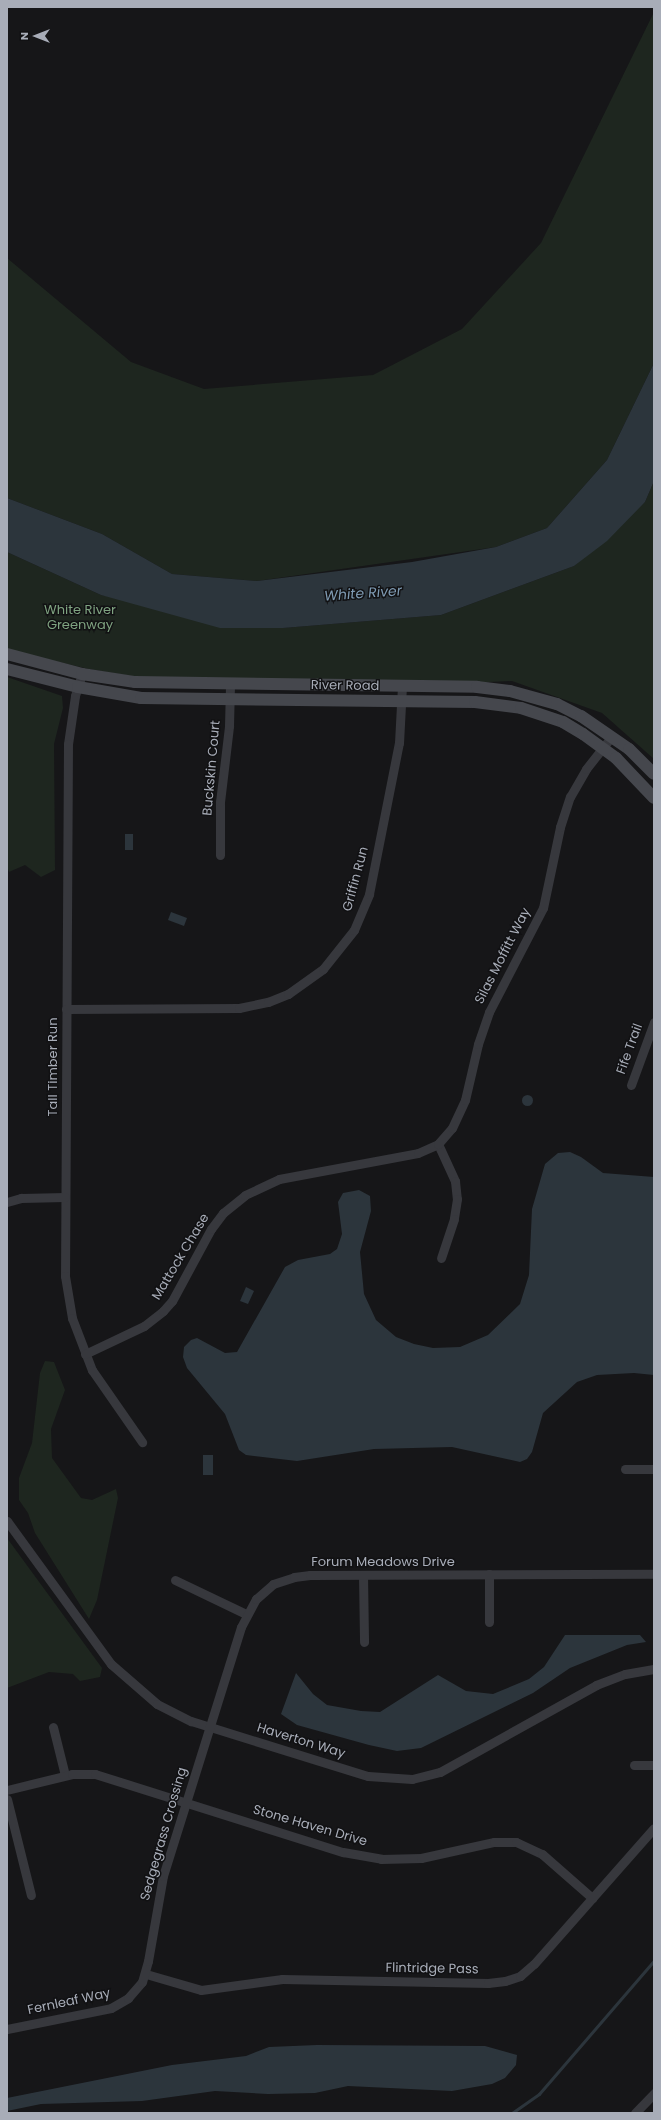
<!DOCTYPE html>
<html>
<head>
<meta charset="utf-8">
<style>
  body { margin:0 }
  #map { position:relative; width:661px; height:2120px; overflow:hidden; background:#161618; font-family:Poppins,sans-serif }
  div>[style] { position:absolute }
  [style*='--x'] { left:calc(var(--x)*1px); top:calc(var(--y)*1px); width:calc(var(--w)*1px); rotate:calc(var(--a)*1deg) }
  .green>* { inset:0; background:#1e261f }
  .water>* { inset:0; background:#2c353c }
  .round { border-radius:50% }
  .stream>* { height:2.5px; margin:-1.25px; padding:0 1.25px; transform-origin:1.25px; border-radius:1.25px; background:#2c353c }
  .minor>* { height:9px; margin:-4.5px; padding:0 4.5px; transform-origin:4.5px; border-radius:4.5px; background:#37383d }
  .secondary>* { height:12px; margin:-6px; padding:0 6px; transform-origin:6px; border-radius:6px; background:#45474d }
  span { translate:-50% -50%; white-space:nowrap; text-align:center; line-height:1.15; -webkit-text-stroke:3px #111113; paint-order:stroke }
  .park-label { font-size:13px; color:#7fa381 }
  .street-label { font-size:13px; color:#a8adb8 }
  .water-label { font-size:14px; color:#7f9bb3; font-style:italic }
  .frame { position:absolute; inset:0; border:8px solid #a8adb8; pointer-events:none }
  .north { position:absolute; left:16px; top:16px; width:40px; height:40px; -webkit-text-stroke:3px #111113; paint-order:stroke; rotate:270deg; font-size:11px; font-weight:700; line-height:16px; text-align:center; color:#a8adb8 }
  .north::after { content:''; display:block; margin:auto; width:14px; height:18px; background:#a8adb8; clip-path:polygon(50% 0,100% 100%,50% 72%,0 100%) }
</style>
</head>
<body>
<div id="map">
  <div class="green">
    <div style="clip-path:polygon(654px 12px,654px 363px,607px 460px,547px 528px,496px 547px,257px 581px,172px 574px,102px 534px,7px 498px,7px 258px,131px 362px,204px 389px,373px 375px,462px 329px,541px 243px)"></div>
    <div style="clip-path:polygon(654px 481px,654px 759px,602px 713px,512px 681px,402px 686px,173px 683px,89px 669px,7px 650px,7px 552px,101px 595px,283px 628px,441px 615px,574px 566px,645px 502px)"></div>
    <div style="clip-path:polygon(7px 677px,62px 696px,63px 708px,54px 744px,55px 870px,41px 877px,25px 865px,9px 872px,7px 866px)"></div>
    <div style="clip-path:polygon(45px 1361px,54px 1362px,65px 1390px,51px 1429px,52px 1458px,81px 1498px,92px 1500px,116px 1489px,118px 1498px,97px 1600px,89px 1619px,35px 1533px,28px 1513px,19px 1500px,19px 1478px,32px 1443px,40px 1373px)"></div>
    <div style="clip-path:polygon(7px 1538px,102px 1668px,100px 1677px,80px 1681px,73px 1674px,49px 1672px,7px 1688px)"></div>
  </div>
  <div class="water">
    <div style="clip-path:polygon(654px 363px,654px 481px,645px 502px,607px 541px,574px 566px,441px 615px,283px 628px,220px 628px,101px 595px,7px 552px,7px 498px,102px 534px,172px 574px,257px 581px,412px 562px,496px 547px,547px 528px,607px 460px)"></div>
    <div style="clip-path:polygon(125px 834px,133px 834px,133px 850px,125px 850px)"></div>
    <div style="clip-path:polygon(171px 912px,187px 918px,184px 926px,168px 920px)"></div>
    <div class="round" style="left:521.5px;top:1094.5px;width:11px;height:11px"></div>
    <div style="clip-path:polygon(570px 1152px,581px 1157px,603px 1173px,654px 1177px,654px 1375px,634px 1373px,597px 1375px,577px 1382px,543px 1413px,532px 1452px,527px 1459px,520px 1462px,452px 1447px,374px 1449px,297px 1461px,246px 1455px,239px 1450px,225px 1414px,187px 1368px,183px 1357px,184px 1347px,191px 1340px,197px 1338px,225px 1353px,237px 1352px,285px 1267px,298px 1260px,330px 1254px,337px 1249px,342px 1234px,338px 1202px,343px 1193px,359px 1190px,370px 1196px,371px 1211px,360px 1252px,364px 1294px,376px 1320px,396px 1337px,414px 1344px,433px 1348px,460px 1347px,488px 1335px,520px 1304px,529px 1275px,532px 1209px,545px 1164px,558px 1153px)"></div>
    <div style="clip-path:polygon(246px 1287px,254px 1291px,248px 1304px,240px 1301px)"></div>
    <div style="clip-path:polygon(203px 1455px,213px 1455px,213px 1475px,203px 1475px)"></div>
    <div style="clip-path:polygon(565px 1635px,640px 1635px,646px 1642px,627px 1645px,570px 1668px,533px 1693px,421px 1748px,397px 1751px,369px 1745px,297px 1725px,281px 1714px,296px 1673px,313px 1694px,327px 1705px,361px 1711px,380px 1712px,438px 1675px,466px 1691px,493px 1694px,529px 1679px,544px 1667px)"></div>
    <div style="clip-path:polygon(317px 2045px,485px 2046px,517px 2055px,516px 2065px,505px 2078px,492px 2084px,452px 2091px,348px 2086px,315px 2093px,268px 2094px,215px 2091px,142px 2101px,41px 2104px,7px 2111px,7px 2098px,172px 2065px,246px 2056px,269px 2047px)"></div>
  </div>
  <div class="stream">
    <div style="--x:512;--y:2113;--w:33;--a:-35"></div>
    <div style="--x:539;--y:2094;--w:176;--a:-49.2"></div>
  </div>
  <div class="minor">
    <div style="--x:82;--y:674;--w:23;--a:108"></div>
    <div style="--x:75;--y:696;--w:49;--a:98.3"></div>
    <div style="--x:68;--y:744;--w:532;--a:90.32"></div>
    <div style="--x:65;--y:1276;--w:43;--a:80.5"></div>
    <div style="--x:72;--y:1318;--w:56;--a:69"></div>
    <div style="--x:92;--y:1370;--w:88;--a:55.2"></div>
    <div style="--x:220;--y:855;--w:53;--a:-90"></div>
    <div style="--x:220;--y:802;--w:77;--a:-83.2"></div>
    <div style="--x:229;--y:726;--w:42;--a:-88.6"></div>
    <div style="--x:66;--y:1009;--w:173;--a:-0.3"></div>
    <div style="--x:239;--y:1008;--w:30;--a:-12"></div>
    <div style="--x:268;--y:1002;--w:22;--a:-22"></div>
    <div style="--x:288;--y:994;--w:43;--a:-35.5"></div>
    <div style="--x:323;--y:969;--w:50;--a:-51.5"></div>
    <div style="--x:354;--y:930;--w:39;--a:-67"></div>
    <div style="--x:369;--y:894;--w:154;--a:-78.8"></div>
    <div style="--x:399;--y:743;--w:57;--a:-87"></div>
    <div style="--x:631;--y:1085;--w:67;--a:-69.9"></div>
    <div style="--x:438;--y:1144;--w:41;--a:65.3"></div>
    <div style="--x:455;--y:1181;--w:18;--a:84"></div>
    <div style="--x:457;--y:1199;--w:20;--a:99"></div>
    <div style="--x:454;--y:1219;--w:41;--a:108.4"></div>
    <div style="--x:7;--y:1202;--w:15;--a:-16"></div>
    <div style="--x:21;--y:1198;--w:44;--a:-1.3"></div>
    <div style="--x:85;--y:1354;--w:65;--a:-25.4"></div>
    <div style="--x:144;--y:1326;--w:24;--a:-38"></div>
    <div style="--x:163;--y:1311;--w:13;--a:-48"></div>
    <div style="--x:172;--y:1301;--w:82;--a:-61.6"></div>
    <div style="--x:211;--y:1229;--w:20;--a:-53"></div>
    <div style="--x:223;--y:1213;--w:28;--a:-39"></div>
    <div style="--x:245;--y:1195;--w:38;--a:-25"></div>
    <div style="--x:279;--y:1179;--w:141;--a:-10.6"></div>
    <div style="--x:418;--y:1153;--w:22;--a:-24"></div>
    <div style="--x:438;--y:1144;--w:21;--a:-49"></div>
    <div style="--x:452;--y:1128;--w:31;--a:-65"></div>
    <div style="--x:465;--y:1100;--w:57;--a:-76.9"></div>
    <div style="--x:478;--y:1044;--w:34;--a:-71"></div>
    <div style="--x:489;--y:1012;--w:117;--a:-62.6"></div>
    <div style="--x:543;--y:908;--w:83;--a:-78.1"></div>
    <div style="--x:560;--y:827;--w:32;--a:-72"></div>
    <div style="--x:570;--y:797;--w:32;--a:-60"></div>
    <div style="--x:586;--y:769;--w:42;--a:-51.8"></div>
    <div style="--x:625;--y:1469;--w:29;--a:0"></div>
    <div style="--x:7;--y:1521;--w:177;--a:54"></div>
    <div style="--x:111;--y:1664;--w:61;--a:41"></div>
    <div style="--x:157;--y:1704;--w:38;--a:27"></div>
    <div style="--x:191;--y:1721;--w:185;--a:17.3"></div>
    <div style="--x:368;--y:1776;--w:44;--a:3.9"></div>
    <div style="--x:412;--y:1779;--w:29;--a:-14"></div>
    <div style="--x:440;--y:1772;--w:179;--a:-29.1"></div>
    <div style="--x:596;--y:1685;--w:31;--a:-21"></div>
    <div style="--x:625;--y:1674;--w:29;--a:-10"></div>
    <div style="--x:489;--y:1574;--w:48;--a:90"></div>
    <div style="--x:363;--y:1575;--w:67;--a:89.1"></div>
    <div style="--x:175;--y:1580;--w:79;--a:25.6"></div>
    <div style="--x:53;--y:1727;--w:49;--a:76"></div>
    <div style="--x:634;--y:1765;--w:20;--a:0"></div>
    <div style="--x:7;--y:1790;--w:67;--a:-13.8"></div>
    <div style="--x:72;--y:1774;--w:23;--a:0"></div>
    <div style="--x:95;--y:1774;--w:260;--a:17.5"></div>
    <div style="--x:343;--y:1852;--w:39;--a:10"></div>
    <div style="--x:381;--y:1859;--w:40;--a:-1.4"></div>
    <div style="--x:421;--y:1858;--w:75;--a:-12.4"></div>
    <div style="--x:494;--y:1842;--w:22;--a:0"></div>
    <div style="--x:516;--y:1842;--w:29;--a:25"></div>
    <div style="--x:542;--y:1854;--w:67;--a:41.3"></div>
    <div style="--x:7;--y:1799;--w:99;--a:76"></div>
    <div style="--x:146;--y:1974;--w:57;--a:16.2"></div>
    <div style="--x:201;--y:1990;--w:82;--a:-7.7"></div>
    <div style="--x:282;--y:1979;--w:206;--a:1.1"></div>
    <div style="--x:488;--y:1983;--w:17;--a:-7"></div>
    <div style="--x:505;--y:1981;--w:16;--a:-18"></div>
    <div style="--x:520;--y:1976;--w:18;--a:-41"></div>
    <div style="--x:534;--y:1964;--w:181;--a:-48.6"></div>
    <div style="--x:7;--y:2029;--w:106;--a:-11.4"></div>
    <div style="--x:111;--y:2008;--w:20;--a:-30"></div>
    <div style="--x:128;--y:1998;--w:21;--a:-49"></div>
    <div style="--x:142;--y:1982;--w:22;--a:-74"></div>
    <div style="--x:148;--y:1961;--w:86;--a:-80"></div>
    <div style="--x:163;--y:1876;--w:261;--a:-72.6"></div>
    <div style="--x:241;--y:1627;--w:32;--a:-62"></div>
    <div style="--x:256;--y:1599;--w:23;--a:-41"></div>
    <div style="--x:273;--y:1584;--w:22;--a:-18"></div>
    <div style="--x:294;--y:1577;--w:16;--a:-7"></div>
    <div style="--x:310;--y:1575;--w:344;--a:-0.2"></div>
    <div style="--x:635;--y:2113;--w:28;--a:-46"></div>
  </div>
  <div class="secondary">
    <div style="--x:7;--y:654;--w:78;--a:14.9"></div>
    <div style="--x:82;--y:674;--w:54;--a:8.6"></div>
    <div style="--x:135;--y:682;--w:342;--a:0.8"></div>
    <div style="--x:477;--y:687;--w:33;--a:7"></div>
    <div style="--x:510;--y:691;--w:49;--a:15.5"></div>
    <div style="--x:557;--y:704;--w:27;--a:27"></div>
    <div style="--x:581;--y:716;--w:58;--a:34.5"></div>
    <div style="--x:629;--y:749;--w:35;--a:45"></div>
    <div style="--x:7;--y:669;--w:73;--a:14.2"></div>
    <div style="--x:78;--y:687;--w:64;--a:9.9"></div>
    <div style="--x:141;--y:698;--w:334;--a:0.7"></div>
    <div style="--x:475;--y:702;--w:46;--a:7.4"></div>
    <div style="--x:521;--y:708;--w:44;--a:18.4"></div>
    <div style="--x:563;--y:722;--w:23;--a:31"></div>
    <div style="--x:583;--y:734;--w:41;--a:36"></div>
    <div style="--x:616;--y:758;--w:55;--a:46.5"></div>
  </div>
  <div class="park-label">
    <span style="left:80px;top:618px">White River<br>Greenway</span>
  </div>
  <div class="street-label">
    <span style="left:345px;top:686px;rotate:1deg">River Road</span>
    <span style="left:212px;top:768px;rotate:-85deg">Buckskin Court</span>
    <span style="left:356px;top:879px;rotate:-75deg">Griffin Run</span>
    <span style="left:503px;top:956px;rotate:-63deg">Silas Moffitt Way</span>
    <span style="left:630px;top:1049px;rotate:-70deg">Fife Trail</span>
    <span style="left:53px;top:1067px;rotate:-90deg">Tall Timber Run</span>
    <span style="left:181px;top:1257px;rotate:-59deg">Mattock Chase</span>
    <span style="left:383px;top:1562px">Forum Meadows Drive</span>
    <span style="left:301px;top:1741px;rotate:17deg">Haverton Way</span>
    <span style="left:310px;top:1826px;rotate:16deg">Stone Haven Drive</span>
    <span style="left:164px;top:1834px;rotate:-74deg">Sedgegrass Crossing</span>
    <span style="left:432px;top:1969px;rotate:1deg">Flintridge Pass</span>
    <span style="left:69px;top:2002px;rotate:-12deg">Fernleaf Way</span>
  </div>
  <div class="water-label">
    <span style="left:363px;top:593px;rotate:-4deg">White River</span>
  </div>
  <div class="frame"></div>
  <div class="north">N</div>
</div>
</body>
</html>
